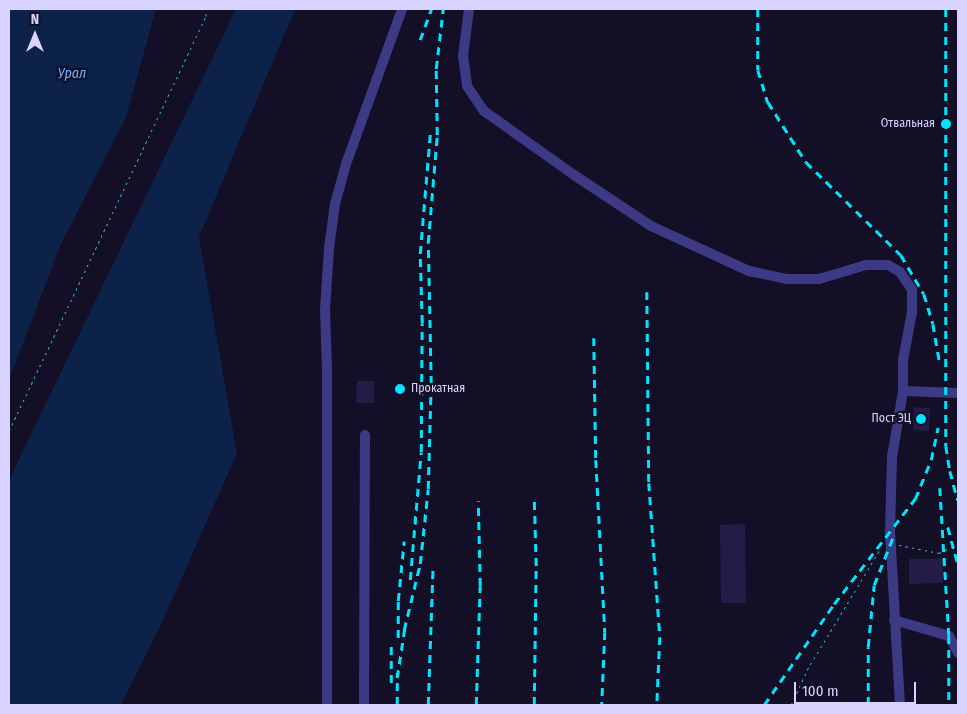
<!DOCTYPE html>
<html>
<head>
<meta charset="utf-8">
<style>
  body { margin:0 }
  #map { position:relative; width:967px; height:714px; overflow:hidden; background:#130f26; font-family:"Fira Sans Condensed",sans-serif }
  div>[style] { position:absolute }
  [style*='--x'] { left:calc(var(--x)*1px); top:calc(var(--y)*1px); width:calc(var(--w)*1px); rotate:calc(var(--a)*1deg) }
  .water>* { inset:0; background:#0c2248 }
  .building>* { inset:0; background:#241b47 }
  .path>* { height:1px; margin-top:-0.5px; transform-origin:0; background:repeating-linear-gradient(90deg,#2fb8b0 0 2.5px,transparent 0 6.5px) }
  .minor>* { height:10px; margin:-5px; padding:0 5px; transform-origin:5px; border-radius:5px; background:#3d3a85 }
  .rail>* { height:2.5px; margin-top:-1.25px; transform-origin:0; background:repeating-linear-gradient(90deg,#00e5ff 0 8px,transparent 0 14px) }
  .dots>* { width:14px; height:14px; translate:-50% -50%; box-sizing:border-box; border:2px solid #130f26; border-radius:50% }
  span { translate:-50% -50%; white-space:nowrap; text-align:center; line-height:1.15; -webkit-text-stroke:4.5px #130f26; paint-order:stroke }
  .poi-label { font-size:12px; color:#d9d4ff }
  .right { translate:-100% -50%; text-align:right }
  .left { translate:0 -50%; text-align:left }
  .water-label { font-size:14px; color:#62b6ff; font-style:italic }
  .frame { position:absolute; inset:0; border:10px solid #d9d4ff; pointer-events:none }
  .north { position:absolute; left:10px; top:10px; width:50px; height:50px; -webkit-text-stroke:4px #130f26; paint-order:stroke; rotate:0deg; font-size:14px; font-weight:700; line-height:20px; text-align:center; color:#d9d4ff }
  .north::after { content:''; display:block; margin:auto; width:18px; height:22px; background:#d9d4ff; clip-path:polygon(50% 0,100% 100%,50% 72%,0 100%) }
  .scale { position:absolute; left:794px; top:682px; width:122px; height:22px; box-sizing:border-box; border:2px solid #d9d4ff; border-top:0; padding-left:6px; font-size:15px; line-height:18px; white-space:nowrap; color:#d9d4ff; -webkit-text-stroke:4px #130f26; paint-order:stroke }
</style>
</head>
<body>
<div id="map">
  <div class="water">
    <div style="clip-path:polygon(9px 9px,156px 9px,126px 117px,61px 244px,9px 380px)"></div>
    <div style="clip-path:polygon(236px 9px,295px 9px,199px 237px,237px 453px,164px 618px,121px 705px,9px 705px,9px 480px)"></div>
  </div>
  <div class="building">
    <div style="clip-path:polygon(357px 381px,374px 381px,374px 403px,356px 403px)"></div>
    <div style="clip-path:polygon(914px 407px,930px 408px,929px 431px,913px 430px)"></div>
    <div style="clip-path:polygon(745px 524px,746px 603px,721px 603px,720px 525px)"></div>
    <div style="clip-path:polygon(909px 559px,943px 559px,943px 583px,909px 584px)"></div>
  </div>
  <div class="path">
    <div style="--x:9;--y:431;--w:459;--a:-64.6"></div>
    <div style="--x:206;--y:16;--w:7;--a:-90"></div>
    <div style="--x:899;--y:545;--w:41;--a:11.3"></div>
    <div style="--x:939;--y:553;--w:21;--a:-25"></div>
    <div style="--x:791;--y:705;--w:38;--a:-65"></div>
    <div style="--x:807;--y:670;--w:143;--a:-58.8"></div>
  </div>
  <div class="minor">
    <div style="--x:469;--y:9;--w:47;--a:97.3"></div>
    <div style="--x:463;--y:56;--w:30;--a:82"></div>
    <div style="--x:467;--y:86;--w:30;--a:56"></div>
    <div style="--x:484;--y:111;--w:110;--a:35.4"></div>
    <div style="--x:574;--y:175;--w:92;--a:33.5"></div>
    <div style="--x:651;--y:226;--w:108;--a:24.7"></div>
    <div style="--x:749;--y:271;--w:38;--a:12"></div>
    <div style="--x:786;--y:279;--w:33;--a:0"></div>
    <div style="--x:819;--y:279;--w:49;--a:-16.6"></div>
    <div style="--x:866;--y:265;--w:22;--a:0"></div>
    <div style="--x:888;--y:265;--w:14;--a:30"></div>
    <div style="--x:900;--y:272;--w:22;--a:56"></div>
    <div style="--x:912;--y:290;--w:22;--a:90"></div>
    <div style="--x:912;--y:312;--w:49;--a:100.6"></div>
    <div style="--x:903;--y:360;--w:31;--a:90"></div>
    <div style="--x:894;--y:620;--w:57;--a:16.2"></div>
    <div style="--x:949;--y:636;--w:19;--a:62"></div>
    <div style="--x:327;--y:705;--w:336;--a:-90"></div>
    <div style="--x:327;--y:369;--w:59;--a:-91.9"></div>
    <div style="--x:325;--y:310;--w:62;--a:-86.3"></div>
    <div style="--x:329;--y:248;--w:44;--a:-82.2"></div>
    <div style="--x:335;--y:204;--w:41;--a:-74.6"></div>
    <div style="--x:346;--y:164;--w:165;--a:-70.1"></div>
    <div style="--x:364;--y:705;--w:270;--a:-89.8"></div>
    <div style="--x:900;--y:705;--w:172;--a:-93.3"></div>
    <div style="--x:890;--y:533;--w:76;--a:-88.5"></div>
    <div style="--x:892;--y:457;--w:67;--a:-80.5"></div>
    <div style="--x:903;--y:391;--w:55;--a:2.1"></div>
  </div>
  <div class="rail">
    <div style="--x:758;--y:9;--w:61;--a:90"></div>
    <div style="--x:758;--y:70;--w:34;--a:73"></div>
    <div style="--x:768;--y:102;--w:71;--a:57.7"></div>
    <div style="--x:806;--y:162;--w:133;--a:44.4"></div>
    <div style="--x:901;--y:255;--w:45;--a:59.5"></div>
    <div style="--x:924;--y:294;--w:31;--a:73"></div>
    <div style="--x:933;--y:324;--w:40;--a:80"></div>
    <div style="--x:946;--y:9;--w:437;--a:90"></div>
    <div style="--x:946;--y:446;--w:25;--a:81"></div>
    <div style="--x:950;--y:471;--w:30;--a:75"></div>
    <div style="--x:420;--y:40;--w:33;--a:-70"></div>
    <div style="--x:647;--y:292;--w:191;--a:89.4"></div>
    <div style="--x:649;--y:483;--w:154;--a:85.9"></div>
    <div style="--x:660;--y:637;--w:68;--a:92.5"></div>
    <div style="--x:594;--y:338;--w:122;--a:89.1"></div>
    <div style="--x:596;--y:460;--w:172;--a:87"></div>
    <div style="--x:605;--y:632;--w:73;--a:92.4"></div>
    <div style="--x:940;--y:488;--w:148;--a:86.5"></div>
    <div style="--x:949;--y:636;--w:69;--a:90"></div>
    <div style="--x:948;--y:527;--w:38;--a:75"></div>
    <div style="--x:410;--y:580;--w:128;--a:-85.1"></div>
    <div style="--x:421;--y:452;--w:129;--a:-89.6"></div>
    <div style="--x:422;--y:323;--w:69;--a:-91.7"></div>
    <div style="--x:420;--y:254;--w:120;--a:-85.2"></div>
    <div style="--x:404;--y:630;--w:68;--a:-76.4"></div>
    <div style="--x:420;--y:564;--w:75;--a:-83.9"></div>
    <div style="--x:428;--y:489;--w:105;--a:-88.4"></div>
    <div style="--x:431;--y:384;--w:141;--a:-91.2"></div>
    <div style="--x:428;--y:243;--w:108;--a:-85.2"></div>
    <div style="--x:437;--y:135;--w:66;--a:-90.9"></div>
    <div style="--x:436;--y:69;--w:60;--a:-83.3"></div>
    <div style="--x:398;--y:638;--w:37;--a:-90"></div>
    <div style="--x:398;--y:601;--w:60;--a:-84.3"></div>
    <div style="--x:397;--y:678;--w:54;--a:-81.4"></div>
    <div style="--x:391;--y:683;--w:38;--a:-90"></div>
    <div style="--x:397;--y:705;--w:32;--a:-90"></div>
    <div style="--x:428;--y:705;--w:140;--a:-88"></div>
    <div style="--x:476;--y:705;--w:119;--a:-88.1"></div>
    <div style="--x:480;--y:586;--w:85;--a:-91.3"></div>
    <div style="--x:534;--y:705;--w:139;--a:-89.2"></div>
    <div style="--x:536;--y:566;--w:68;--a:-91.7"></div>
    <div style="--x:764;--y:705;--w:123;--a:-55.3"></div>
    <div style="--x:834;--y:604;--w:133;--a:-52.4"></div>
    <div style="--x:915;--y:499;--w:42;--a:-67.7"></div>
    <div style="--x:931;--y:460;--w:33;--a:-78"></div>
    <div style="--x:868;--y:705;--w:58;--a:-90"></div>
    <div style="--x:868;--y:647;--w:62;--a:-84.5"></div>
    <div style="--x:874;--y:585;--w:52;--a:-68.4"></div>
  </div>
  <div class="dots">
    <div style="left:946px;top:124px;background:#00e5ff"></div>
    <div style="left:400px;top:389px;background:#00e5ff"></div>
    <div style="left:921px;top:419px;background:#00e5ff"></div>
  </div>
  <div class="poi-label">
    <span class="right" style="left:935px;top:124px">Отвальная</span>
    <span class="left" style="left:411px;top:389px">Прокатная</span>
    <span class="right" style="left:911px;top:419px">Пост ЭЦ</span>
  </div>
  <div class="water-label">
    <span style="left:72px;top:74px">Урал</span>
  </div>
  <div class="frame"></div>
  <div class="north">N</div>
  <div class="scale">100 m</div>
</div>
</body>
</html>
